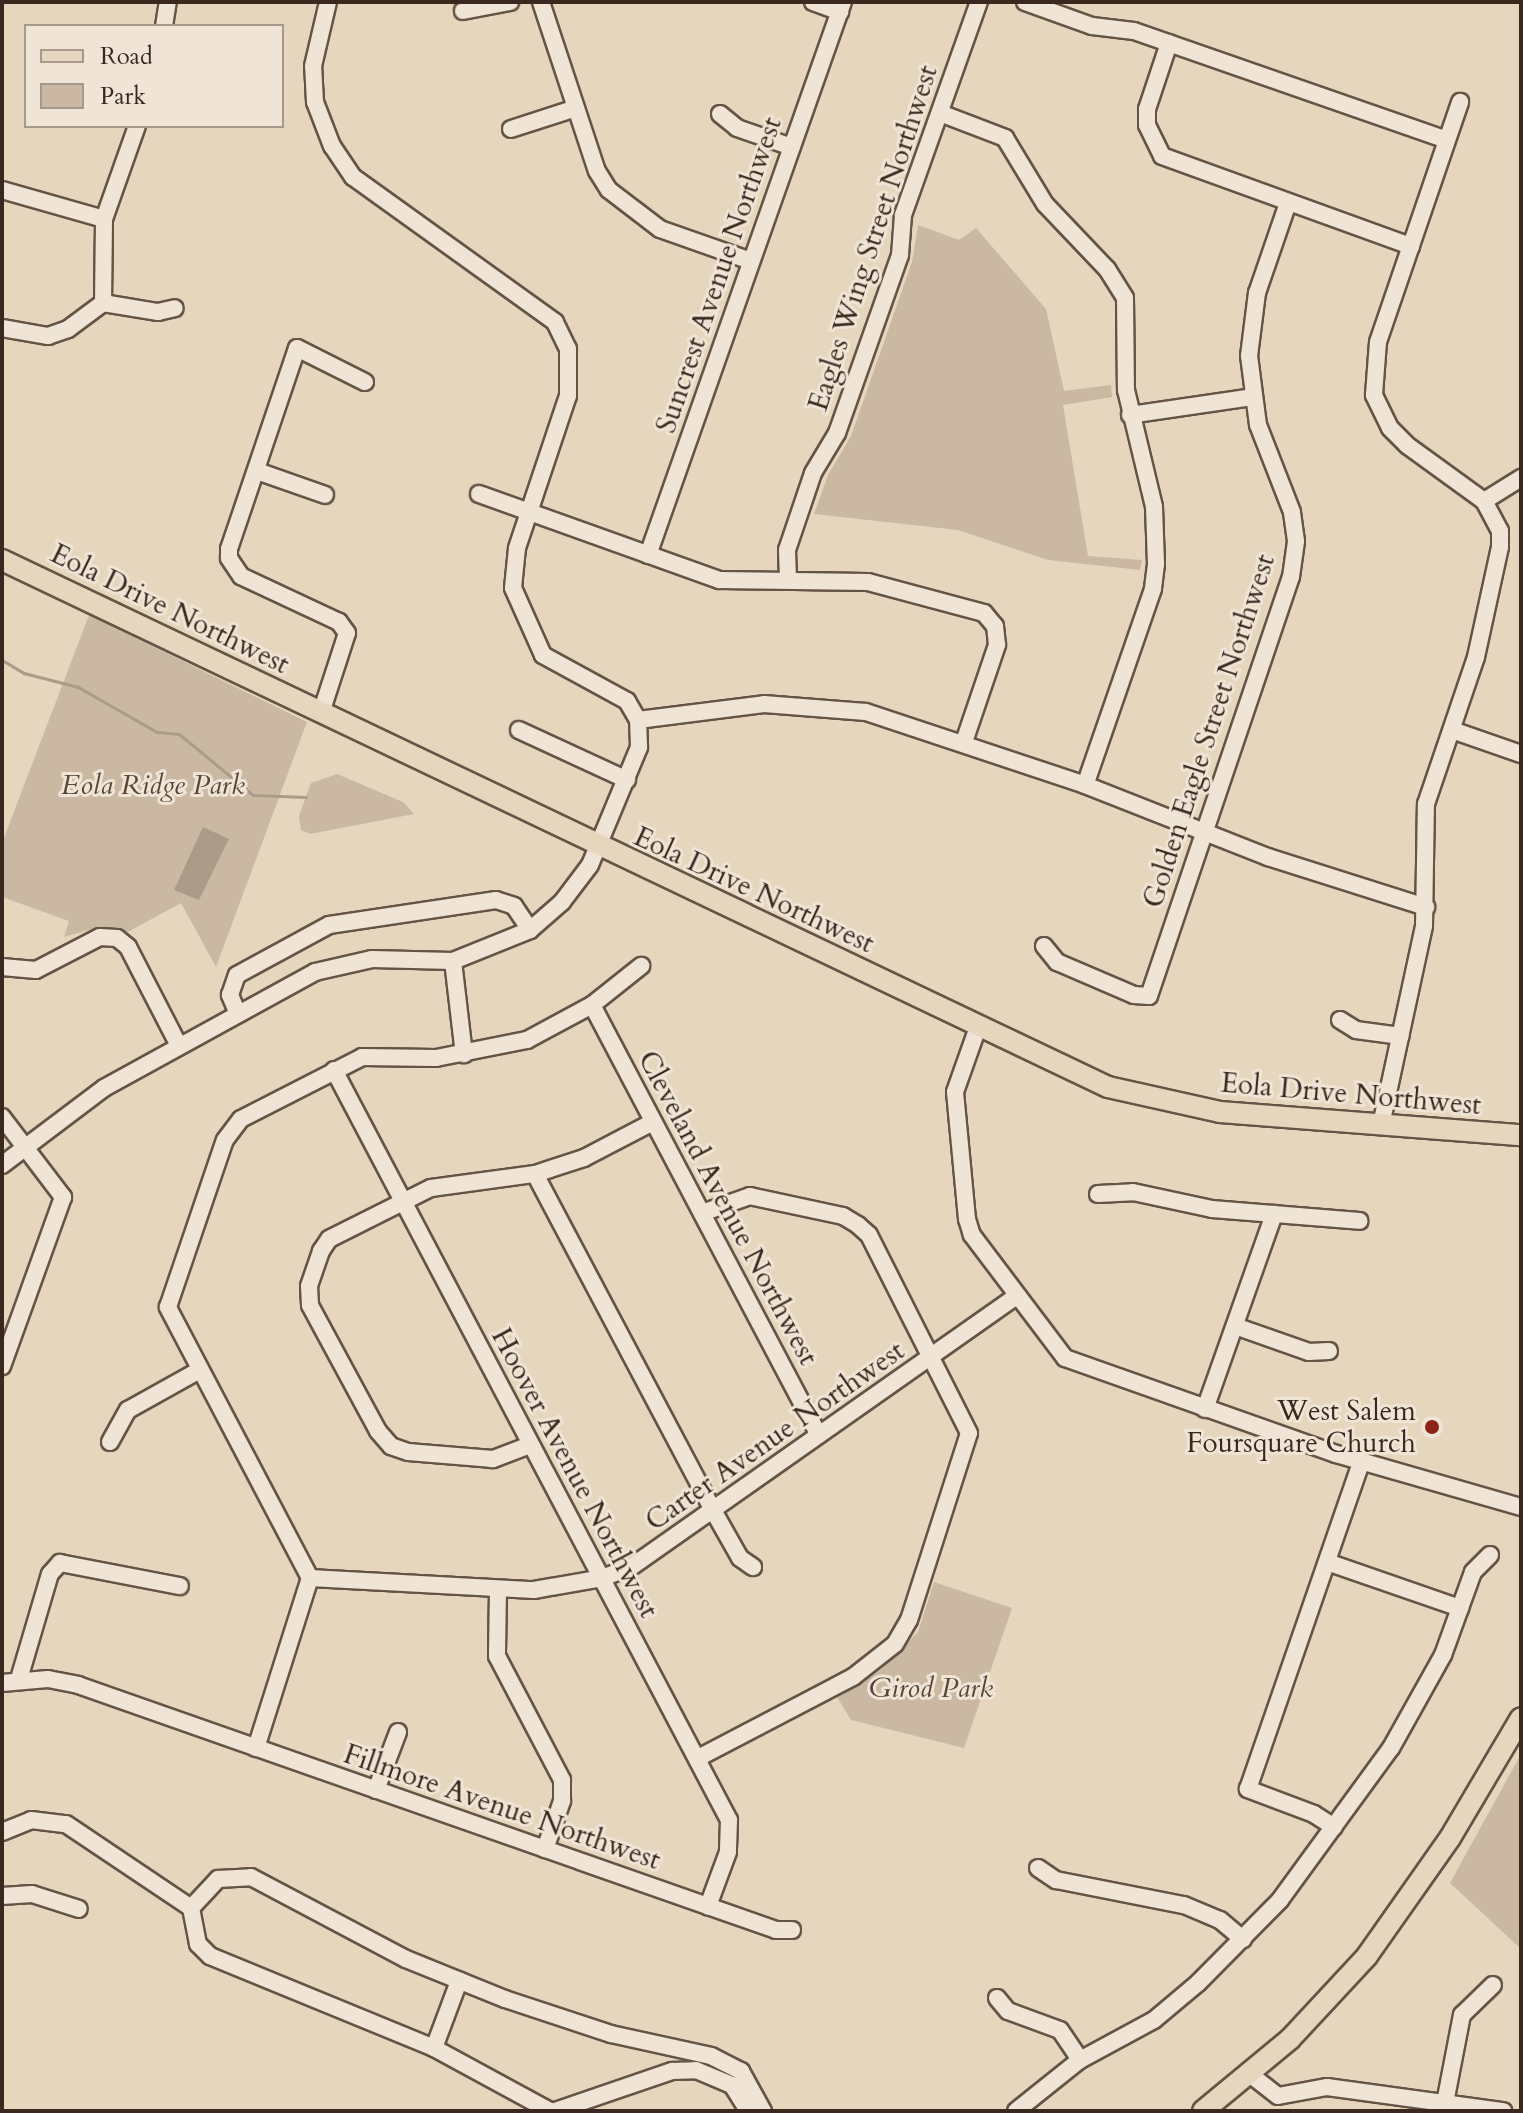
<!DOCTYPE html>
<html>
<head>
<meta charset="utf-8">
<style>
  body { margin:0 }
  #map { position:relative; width:1523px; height:2113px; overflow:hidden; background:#e7d6be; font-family:Cardo,serif }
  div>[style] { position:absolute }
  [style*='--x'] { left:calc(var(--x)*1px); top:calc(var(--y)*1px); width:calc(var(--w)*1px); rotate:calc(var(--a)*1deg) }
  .green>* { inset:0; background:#cab8a3 }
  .water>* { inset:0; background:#ac9b88 }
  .stream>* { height:3px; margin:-1.5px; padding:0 1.5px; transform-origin:1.5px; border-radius:1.5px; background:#ac9b88 }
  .roads { filter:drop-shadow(2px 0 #655446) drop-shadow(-2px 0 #655446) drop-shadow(0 2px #655446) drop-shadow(0 -2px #655446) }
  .minor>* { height:16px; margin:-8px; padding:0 8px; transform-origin:8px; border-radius:8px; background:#efe4d5 }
  .major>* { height:20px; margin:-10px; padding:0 10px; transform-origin:10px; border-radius:10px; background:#e7d6be }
  .dots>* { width:22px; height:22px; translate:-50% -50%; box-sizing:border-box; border:4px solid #efe4d5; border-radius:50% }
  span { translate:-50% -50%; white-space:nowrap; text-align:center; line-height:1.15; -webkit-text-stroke:6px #efe4d5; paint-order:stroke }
  .street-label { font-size:28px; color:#3a281e }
  .park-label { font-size:28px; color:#574539; font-style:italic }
  .poi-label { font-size:28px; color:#3a281e }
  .right { translate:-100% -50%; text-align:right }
  .frame { position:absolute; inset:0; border:4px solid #3a281e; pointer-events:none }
  .legend { position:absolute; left:24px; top:24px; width:260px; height:104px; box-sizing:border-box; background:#efe4d5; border:2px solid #a7998c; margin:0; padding:10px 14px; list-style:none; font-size:24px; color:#3a281e }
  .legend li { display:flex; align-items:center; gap:16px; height:40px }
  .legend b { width:40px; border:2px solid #a7998c }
</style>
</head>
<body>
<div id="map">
  <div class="green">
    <div style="clip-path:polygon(918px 225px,959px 240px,976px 228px,1046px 309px,1064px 391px,1111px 385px,1112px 397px,1063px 405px,1088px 556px,1142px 560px,1140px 570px,1048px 560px,958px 530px,814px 514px,828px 475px,851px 436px,912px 262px)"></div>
    <div style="clip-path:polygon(89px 615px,307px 722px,216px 967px,181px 903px,126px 933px,99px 927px,64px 937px,69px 921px,2px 897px,2px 843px)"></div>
    <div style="clip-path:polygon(337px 774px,403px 802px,414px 814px,310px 834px,301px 830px,299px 816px,311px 783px)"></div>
    <div style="clip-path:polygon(934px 1582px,1012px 1608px,964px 1748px,851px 1720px,837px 1697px,879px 1671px,918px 1632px)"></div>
    <div style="clip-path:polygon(1521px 1754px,1521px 1949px,1450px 1883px)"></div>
  </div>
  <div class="water">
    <div style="clip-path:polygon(203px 827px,229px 839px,199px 900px,174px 890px)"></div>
  </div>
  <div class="stream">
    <div style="--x:2;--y:660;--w:26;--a:31"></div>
    <div style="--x:24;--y:673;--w:56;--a:14.5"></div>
    <div style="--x:78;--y:687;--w:91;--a:29.7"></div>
    <div style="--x:157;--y:732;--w:22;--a:5"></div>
    <div style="--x:179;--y:734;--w:96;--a:39.5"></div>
    <div style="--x:253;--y:795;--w:53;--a:2.2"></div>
  </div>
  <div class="roads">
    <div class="minor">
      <div style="--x:541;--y:2;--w:178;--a:71.7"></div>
      <div style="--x:597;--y:171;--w:22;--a:58"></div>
      <div style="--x:609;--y:190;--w:64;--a:37.4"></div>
      <div style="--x:660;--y:229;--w:96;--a:19.4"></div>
      <div style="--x:813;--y:2;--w:29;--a:20"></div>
      <div style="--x:1025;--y:2;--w:71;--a:19.7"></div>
      <div style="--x:1092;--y:26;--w:42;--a:6.8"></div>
      <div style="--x:1134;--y:31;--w:331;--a:19.2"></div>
      <div style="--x:463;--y:11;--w:48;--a:-10.8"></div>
      <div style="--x:164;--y:26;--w:24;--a:-81"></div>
      <div style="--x:1169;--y:43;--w:70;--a:108.4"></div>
      <div style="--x:1147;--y:109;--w:16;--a:90"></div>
      <div style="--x:1147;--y:125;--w:34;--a:64"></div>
      <div style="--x:1162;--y:156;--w:265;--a:19.9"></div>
      <div style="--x:940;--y:113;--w:70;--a:21"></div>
      <div style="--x:1005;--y:138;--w:77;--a:58.8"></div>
      <div style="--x:1045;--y:204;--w:90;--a:46.4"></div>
      <div style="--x:1107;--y:269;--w:34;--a:58"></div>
      <div style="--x:1125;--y:298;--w:92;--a:89.4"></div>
      <div style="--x:1126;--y:390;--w:120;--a:76.5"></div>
      <div style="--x:1154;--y:507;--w:57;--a:88"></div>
      <div style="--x:1156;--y:564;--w:25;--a:97"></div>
      <div style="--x:1153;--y:589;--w:207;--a:109.1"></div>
      <div style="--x:720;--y:114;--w:22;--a:39"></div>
      <div style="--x:737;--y:128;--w:58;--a:19.1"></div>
      <div style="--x:511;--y:129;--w:68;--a:-17.9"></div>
      <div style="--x:2;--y:190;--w:106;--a:15.9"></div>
      <div style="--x:103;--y:303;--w:84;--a:-89.3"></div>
      <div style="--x:104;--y:219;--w:99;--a:-70.5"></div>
      <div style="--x:103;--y:303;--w:56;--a:9.3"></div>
      <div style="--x:158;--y:312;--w:17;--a:-13"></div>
      <div style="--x:2;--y:328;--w:47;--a:9.9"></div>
      <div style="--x:48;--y:336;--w:21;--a:-19"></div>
      <div style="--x:68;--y:329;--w:44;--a:-36.6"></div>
      <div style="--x:1130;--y:415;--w:124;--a:-8.3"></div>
      <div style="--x:257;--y:471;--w:72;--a:19.4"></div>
      <div style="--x:479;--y:494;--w:255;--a:19.7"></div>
      <div style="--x:719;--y:580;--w:149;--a:0.8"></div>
      <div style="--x:868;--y:582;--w:120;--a:15"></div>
      <div style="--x:984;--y:613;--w:17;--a:50"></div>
      <div style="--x:995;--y:626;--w:19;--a:84"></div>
      <div style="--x:997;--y:645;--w:102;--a:108.8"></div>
      <div style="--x:1484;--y:501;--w:44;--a:-31.9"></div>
      <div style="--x:648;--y:555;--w:586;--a:-70.58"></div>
      <div style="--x:788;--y:579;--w:29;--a:-92"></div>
      <div style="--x:787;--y:550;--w:81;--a:-71.3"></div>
      <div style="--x:813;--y:473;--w:47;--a:-59"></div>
      <div style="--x:837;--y:433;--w:189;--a:-70.5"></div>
      <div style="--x:900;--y:255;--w:40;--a:-85.7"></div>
      <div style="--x:903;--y:215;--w:226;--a:-70.4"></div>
      <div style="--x:321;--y:713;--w:84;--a:-72"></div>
      <div style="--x:347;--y:633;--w:14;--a:-126"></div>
      <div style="--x:339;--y:622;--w:108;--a:-154.9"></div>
      <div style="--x:241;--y:576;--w:22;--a:-124"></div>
      <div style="--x:229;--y:558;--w:9;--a:-90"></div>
      <div style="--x:229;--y:549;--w:212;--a:-71.3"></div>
      <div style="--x:297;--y:348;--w:76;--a:26.6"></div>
      <div style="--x:638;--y:720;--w:127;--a:-7.2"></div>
      <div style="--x:764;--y:704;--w:102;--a:4.5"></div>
      <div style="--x:866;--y:712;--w:231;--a:18.4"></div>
      <div style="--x:1085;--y:785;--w:197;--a:21.5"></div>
      <div style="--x:1268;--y:857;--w:166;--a:17.6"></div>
      <div style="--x:519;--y:730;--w:119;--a:24.8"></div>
      <div style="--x:1452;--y:730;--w:73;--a:19.2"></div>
      <div style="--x:1044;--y:946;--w:21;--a:51"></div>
      <div style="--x:1057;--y:962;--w:84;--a:23.2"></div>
      <div style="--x:1134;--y:995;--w:15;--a:4"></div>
      <div style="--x:1149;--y:996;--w:442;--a:-71.3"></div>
      <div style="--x:1291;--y:577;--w:36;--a:-82"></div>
      <div style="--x:1296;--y:541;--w:29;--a:-98"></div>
      <div style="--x:1292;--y:512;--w:93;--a:-111.3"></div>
      <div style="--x:1258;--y:425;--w:70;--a:-97.4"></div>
      <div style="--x:1249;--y:356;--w:64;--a:-82.8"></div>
      <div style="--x:1257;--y:293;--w:95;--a:-71"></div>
      <div style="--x:453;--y:961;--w:94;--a:83.3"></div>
      <div style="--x:2;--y:967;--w:34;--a:5"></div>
      <div style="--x:36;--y:970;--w:72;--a:-27.3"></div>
      <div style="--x:100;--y:937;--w:17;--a:3"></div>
      <div style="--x:117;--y:938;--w:14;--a:39"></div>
      <div style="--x:128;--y:947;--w:111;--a:62.7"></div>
      <div style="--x:592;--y:1005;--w:486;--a:62.2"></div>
      <div style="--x:238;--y:1014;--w:21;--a:-113"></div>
      <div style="--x:230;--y:995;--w:21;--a:-71"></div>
      <div style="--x:237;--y:975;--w:105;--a:-28.5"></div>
      <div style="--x:329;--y:925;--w:169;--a:-8.5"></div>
      <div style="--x:496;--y:900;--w:19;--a:18"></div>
      <div style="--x:514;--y:906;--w:29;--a:56"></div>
      <div style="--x:1340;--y:1020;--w:19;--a:32"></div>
      <div style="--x:1356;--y:1030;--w:45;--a:7.6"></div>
      <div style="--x:978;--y:1027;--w:69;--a:109.5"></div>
      <div style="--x:955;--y:1092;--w:128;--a:84.6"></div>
      <div style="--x:967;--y:1219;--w:17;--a:73"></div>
      <div style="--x:972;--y:1235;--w:154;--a:52.9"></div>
      <div style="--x:1065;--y:1358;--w:288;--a:19.5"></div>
      <div style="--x:1336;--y:1454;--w:192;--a:16"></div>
      <div style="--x:334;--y:1070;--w:848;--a:62.23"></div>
      <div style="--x:729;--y:1820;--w:32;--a:92"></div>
      <div style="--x:728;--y:1852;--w:58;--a:110.3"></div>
      <div style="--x:2;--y:1117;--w:101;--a:52.7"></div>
      <div style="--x:63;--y:1197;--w:180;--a:109.8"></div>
      <div style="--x:1381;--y:1125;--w:204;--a:-77.8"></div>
      <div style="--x:1424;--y:926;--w:122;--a:-89.1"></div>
      <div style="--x:1426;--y:804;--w:155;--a:-71.2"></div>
      <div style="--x:1476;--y:657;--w:113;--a:-77.7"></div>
      <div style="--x:1500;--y:547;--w:16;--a:-90"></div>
      <div style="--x:1500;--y:531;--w:34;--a:-118"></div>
      <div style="--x:1484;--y:501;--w:95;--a:-144"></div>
      <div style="--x:1407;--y:445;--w:24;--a:-135"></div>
      <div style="--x:1390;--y:428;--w:37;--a:-116"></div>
      <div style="--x:1374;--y:395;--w:53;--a:-85.7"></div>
      <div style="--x:1378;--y:342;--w:254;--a:-71.1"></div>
      <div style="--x:2;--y:1165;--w:128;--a:-37"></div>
      <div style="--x:104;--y:1088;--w:241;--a:-28.8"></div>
      <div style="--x:315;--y:972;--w:58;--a:-12.8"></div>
      <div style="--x:372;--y:959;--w:81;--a:1.4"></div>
      <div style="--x:453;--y:961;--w:83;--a:-21.9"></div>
      <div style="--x:530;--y:930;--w:43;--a:-41.2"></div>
      <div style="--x:562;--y:902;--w:46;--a:-52.9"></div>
      <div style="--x:590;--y:865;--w:128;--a:-67.4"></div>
      <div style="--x:639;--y:747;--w:27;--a:-92"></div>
      <div style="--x:638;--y:720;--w:22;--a:-120"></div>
      <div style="--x:627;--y:701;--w:96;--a:-151.3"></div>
      <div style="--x:543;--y:655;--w:73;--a:-114.1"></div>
      <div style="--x:513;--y:588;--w:40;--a:-84.3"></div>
      <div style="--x:517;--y:548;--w:160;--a:-71.5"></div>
      <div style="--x:568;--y:396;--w:47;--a:-90"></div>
      <div style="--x:568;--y:349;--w:30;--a:-116"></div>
      <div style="--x:555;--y:322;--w:249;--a:-144.3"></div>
      <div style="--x:353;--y:177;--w:37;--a:-124"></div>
      <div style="--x:332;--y:146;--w:47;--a:-111.1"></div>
      <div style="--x:315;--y:102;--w:36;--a:-93"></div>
      <div style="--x:313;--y:66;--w:66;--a:-76.8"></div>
      <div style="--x:535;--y:1174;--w:382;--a:62.1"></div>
      <div style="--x:714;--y:1512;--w:53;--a:60.5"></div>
      <div style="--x:740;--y:1558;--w:16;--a:35"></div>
      <div style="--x:1098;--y:1194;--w:35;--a:-3"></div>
      <div style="--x:1133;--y:1192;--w:81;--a:12.1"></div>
      <div style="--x:1212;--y:1209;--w:148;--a:4.6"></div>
      <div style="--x:1235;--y:1326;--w:78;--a:19.4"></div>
      <div style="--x:1309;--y:1352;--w:20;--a:-3"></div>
      <div style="--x:1205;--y:1409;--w:207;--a:-70.5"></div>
      <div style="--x:110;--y:1442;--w:37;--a:-61"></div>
      <div style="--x:128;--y:1410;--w:80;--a:-29.1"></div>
      <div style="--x:530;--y:1445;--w:40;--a:159"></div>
      <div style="--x:493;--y:1459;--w:85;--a:-175.3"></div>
      <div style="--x:408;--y:1452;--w:18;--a:-161"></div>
      <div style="--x:391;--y:1446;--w:20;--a:-131"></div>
      <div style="--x:378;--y:1431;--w:143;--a:-118.4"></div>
      <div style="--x:310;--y:1305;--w:19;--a:-93"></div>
      <div style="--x:309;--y:1286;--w:37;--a:-71"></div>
      <div style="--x:321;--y:1251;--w:14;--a:-56"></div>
      <div style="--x:329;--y:1239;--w:114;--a:-26.6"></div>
      <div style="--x:431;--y:1188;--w:105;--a:-7.7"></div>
      <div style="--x:535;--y:1174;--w:52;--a:-18.1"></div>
      <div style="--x:584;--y:1158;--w:78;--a:-27.6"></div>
      <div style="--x:1327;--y:1562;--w:141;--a:19.1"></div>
      <div style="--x:310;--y:1578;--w:224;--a:3.1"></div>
      <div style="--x:534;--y:1590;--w:69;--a:-10"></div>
      <div style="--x:602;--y:1578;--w:31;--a:-21"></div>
      <div style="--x:631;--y:1567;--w:472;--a:-35.1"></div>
      <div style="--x:498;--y:1590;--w:66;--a:90.9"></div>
      <div style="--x:497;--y:1656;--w:140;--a:62.3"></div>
      <div style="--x:562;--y:1780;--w:21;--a:90"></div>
      <div style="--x:562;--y:1801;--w:51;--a:109.5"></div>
      <div style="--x:19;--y:1679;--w:109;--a:-73.6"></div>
      <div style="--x:50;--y:1574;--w:15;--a:-48"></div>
      <div style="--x:60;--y:1563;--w:122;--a:10.9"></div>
      <div style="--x:2;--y:1683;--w:46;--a:-5"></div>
      <div style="--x:48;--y:1679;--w:31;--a:11"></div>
      <div style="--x:78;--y:1685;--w:740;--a:19.34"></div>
      <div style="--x:776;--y:1930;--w:16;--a:0"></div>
      <div style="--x:256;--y:1748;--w:178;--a:-72.4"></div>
      <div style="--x:310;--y:1578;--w:306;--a:-117.7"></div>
      <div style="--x:168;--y:1307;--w:176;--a:-71.2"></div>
      <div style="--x:225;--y:1140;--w:26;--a:-53"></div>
      <div style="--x:241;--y:1119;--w:136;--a:-27.1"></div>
      <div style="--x:362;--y:1057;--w:74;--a:0.8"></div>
      <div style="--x:436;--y:1058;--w:93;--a:-11.2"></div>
      <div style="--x:527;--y:1040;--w:74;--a:-28.3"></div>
      <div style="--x:592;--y:1005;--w:63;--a:-38.5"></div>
      <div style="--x:698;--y:1758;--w:175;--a:-27.6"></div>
      <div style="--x:853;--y:1677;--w:53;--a:-38.2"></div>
      <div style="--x:895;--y:1644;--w:28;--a:-60"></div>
      <div style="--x:909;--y:1620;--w:196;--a:-72.2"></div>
      <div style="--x:969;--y:1433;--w:222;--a:-116.8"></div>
      <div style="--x:869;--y:1235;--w:15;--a:-138"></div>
      <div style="--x:858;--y:1225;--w:17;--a:-149"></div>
      <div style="--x:843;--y:1216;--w:95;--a:-167.9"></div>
      <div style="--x:750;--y:1196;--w:51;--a:160.5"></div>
      <div style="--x:376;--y:1790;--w:62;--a:-69.2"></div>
      <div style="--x:1334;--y:1827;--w:24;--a:-147"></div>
      <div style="--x:1314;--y:1814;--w:71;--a:-159.3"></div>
      <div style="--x:1248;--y:1789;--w:346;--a:-70.9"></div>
      <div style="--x:2;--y:1832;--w:31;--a:-22"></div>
      <div style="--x:31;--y:1820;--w:35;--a:7"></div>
      <div style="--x:66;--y:1824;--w:151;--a:33.9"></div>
      <div style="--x:1038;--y:1868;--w:22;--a:34"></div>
      <div style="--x:1056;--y:1880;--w:130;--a:11.1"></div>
      <div style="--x:1184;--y:1905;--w:39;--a:23"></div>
      <div style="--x:1220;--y:1920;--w:30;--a:40"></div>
      <div style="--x:2;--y:1896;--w:30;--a:-4"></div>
      <div style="--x:32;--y:1894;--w:49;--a:17.7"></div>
      <div style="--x:191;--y:1908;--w:40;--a:-47"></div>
      <div style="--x:218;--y:1879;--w:33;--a:-3"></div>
      <div style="--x:251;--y:1877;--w:175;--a:27.9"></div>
      <div style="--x:406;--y:1959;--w:107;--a:22"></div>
      <div style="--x:505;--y:1999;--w:112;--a:18.3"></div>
      <div style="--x:611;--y:2034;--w:102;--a:12.4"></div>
      <div style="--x:711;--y:2056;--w:34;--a:27"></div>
      <div style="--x:741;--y:2071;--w:46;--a:61.2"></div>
      <div style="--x:191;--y:1908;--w:37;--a:79"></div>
      <div style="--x:198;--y:1944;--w:17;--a:45"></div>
      <div style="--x:210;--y:1956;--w:242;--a:22.3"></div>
      <div style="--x:434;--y:2048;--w:132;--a:28.5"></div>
      <div style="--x:997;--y:1998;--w:17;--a:50"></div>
      <div style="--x:1008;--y:2011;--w:55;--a:20.1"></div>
      <div style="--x:1060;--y:2030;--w:36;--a:56"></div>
      <div style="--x:434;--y:2048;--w:72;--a:-69.5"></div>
      <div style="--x:1251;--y:2075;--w:34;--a:38"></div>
      <div style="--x:1278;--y:2096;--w:50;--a:-10.4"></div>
      <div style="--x:1327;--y:2087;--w:178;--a:7.8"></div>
      <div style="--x:1445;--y:2103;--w:90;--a:-79.1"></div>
      <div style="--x:1462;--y:2015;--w:43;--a:-44.1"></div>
      <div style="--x:555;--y:2111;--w:124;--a:-18.9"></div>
      <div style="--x:672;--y:2071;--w:24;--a:-2"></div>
      <div style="--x:696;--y:2070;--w:39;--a:23"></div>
      <div style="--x:732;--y:2085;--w:31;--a:58"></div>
      <div style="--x:1016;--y:2111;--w:82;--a:-38.6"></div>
      <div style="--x:1080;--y:2060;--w:84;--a:-28.4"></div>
      <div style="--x:1154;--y:2020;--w:57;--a:-40.1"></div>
      <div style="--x:1198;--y:1983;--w:117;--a:-45.3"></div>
      <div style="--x:1280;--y:1900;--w:188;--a:-53.9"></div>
      <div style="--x:1391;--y:1748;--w:107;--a:-60.8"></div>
      <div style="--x:1443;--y:1655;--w:88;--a:-70.1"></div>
      <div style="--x:1473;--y:1572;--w:24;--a:-45"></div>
    </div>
    <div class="major">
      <div style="--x:2;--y:560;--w:1225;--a:25.48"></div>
      <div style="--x:1108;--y:1087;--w:115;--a:12.6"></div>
      <div style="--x:1220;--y:1112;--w:302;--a:4.4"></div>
      <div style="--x:1203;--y:2111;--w:113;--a:-39.6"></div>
      <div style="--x:1290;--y:2039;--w:113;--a:-47.1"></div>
      <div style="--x:1367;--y:1956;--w:144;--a:-54.9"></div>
      <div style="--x:1450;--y:1838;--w:139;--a:-59.4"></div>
    </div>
  </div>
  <div class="dots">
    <div style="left:1432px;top:1427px;background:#8f2418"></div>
  </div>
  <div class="street-label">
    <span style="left:873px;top:238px;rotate:-72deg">Eagles Wing Street Northwest</span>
    <span style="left:719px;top:275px;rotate:-71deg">Suncrest Avenue Northwest</span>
    <span style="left:170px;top:609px;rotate:26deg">Eola Drive Northwest</span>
    <span style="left:1209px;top:731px;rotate:-72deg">Golden Eagle Street Northwest</span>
    <span style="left:754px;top:890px;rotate:25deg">Eola Drive Northwest</span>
    <span style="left:1351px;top:1094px;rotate:5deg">Eola Drive Northwest</span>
    <span style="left:728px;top:1208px;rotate:62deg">Cleveland Avenue Northwest</span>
    <span style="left:775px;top:1436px;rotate:-35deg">Carter Avenue Northwest</span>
    <span style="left:575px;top:1473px;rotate:62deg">Hoover Avenue Northwest</span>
    <span style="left:502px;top:1807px;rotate:19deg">Fillmore Avenue Northwest</span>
  </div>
  <div class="park-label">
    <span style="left:153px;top:785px">Eola Ridge Park</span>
    <span style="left:931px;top:1688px">Girod Park</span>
  </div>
  <div class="poi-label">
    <span class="right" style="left:1416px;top:1427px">West Salem<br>Foursquare Church</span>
  </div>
  <div class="frame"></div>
  <ul class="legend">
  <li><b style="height:10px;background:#e7d6be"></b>Road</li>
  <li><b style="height:22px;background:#cab8a3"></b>Park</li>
  </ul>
</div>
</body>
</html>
